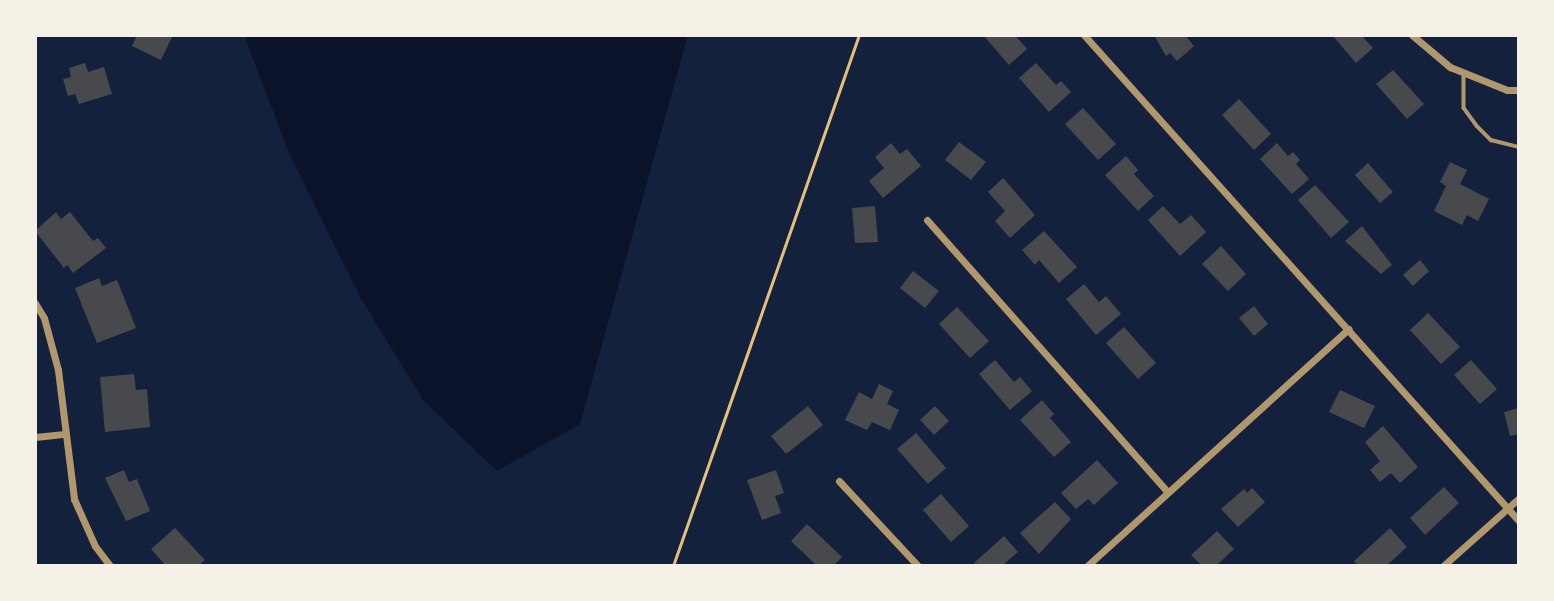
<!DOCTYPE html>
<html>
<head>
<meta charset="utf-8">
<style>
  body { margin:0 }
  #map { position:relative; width:1554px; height:601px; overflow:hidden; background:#14213d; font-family:"Asap Condensed",sans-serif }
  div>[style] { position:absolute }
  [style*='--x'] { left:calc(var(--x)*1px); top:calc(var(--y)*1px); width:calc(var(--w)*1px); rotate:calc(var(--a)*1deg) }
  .water>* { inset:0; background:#0b132b }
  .building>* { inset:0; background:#48494c }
  .path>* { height:2.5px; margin:-1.25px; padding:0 1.25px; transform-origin:1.25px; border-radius:1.25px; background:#e5c07b }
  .service>* { height:3.5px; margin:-1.75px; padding:0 1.75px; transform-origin:1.75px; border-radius:1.75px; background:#b1986c }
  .minor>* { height:7px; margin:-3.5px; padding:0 3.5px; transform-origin:3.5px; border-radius:3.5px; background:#b1986c }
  span { translate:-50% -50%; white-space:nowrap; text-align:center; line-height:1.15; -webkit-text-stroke:5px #f6f1e7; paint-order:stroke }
  .frame { position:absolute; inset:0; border:37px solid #f6f1e7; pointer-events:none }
</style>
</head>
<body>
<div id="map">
  <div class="water">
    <div style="clip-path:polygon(244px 35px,688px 35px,580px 424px,497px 471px,423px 400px,360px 297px,289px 153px)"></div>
  </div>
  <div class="building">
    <div style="clip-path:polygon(137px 35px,173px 35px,161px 60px,132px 46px)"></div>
    <div style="clip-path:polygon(983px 35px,1015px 35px,1027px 49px,1009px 65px)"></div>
    <div style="clip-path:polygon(1154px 35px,1185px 35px,1194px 46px,1177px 61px,1170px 53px,1166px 56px)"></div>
    <div style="clip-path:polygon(1332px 35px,1361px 35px,1373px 48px,1356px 63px)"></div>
    <div style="clip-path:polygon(85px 63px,88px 72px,104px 67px,112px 94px,79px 104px,75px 94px,68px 96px,63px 79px,71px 77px,69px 68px)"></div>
    <div style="clip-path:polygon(1036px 63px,1056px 85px,1061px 81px,1071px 92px,1049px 112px,1019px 78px)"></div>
    <div style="clip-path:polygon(1393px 70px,1424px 104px,1407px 119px,1376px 84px)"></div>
    <div style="clip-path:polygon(1239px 99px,1271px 134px,1254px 150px,1222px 115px)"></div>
    <div style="clip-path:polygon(1083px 108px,1116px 144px,1098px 160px,1065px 124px)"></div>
    <div style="clip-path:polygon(959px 142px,986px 162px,971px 180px,945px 160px)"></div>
    <div style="clip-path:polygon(891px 143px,900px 154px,907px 149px,921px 166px,883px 198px,869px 181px,884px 168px,875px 157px)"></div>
    <div style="clip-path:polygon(1277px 143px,1288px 156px,1293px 152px,1300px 160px,1296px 164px,1309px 179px,1292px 194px,1260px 159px)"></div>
    <div style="clip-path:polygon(1126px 156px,1138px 170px,1134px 174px,1154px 196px,1138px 211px,1105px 175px)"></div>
    <div style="clip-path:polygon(1450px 162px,1467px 170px,1460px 184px,1489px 199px,1478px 221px,1467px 215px,1462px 225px,1434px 211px,1446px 186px,1440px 182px)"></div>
    <div style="clip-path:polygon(1368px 163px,1393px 192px,1380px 203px,1355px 175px)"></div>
    <div style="clip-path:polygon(1003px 178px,1035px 215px,1010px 238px,995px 221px,1005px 211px,988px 192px)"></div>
    <div style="clip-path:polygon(1315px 185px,1349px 222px,1331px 238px,1298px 200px)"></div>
    <div style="clip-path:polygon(875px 206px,878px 242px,855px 243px,852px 208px)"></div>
    <div style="clip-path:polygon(1163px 206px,1180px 224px,1191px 215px,1206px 232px,1180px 256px,1148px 220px)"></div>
    <div style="clip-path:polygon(56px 212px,61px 219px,70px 212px,93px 241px,98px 238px,106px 248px,73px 273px,67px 265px,64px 268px,35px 231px)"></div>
    <div style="clip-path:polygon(1362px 226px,1392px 265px,1381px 274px,1345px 241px)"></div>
    <div style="clip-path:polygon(1044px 231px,1077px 267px,1059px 283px,1039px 260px,1035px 265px,1022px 250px)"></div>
    <div style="clip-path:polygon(1221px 246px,1246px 274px,1228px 291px,1202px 264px)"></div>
    <div style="clip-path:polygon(1420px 260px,1429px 271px,1413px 286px,1403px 275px)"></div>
    <div style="clip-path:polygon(913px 271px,939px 291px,925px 308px,900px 288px)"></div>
    <div style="clip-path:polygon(99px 278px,102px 286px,117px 280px,136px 328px,97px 343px,75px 288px)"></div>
    <div style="clip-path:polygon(1084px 284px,1099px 302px,1106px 296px,1121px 314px,1096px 335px,1066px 299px)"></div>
    <div style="clip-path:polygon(1254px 306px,1268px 324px,1254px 336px,1239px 318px)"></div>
    <div style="clip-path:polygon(957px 307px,989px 341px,970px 358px,939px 324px)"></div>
    <div style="clip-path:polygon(1428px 313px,1460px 347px,1441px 364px,1410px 330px)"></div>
    <div style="clip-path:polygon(1124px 327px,1156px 363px,1138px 379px,1106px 343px)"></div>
    <div style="clip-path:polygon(995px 360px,1014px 382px,1020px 377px,1032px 391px,1010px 410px,979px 374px)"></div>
    <div style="clip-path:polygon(1471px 360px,1497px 389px,1480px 404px,1454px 375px)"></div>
    <div style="clip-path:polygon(134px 374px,136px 390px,147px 389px,150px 427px,105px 432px,100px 377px)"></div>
    <div style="clip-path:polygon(879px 384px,893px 391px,887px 404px,899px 410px,890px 430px,872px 422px,867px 430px,845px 420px,859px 392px,872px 399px)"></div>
    <div style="clip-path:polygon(1340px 390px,1375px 406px,1364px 428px,1329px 412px)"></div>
    <div style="clip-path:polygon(1042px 400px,1054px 414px,1050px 418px,1071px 442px,1054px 457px,1020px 420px)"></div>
    <div style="clip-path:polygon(808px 406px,823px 425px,786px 454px,771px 436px)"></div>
    <div style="clip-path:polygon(935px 406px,949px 421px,934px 435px,920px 420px)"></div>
    <div style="clip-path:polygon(1519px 408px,1519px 434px,1510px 436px,1504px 412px)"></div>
    <div style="clip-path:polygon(1383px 426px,1418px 467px,1400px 483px,1391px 473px,1380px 482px,1370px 470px,1380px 461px,1365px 442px)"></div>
    <div style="clip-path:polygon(916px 433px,946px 468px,928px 484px,897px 449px)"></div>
    <div style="clip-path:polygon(1097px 460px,1118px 483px,1094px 505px,1088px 499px,1076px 509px,1061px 493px)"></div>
    <div style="clip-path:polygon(124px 470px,129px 482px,137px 479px,150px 511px,126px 521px,105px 478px)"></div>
    <div style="clip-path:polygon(776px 470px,784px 493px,775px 496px,781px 513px,762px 520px,747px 480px)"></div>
    <div style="clip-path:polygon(1444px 487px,1459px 503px,1425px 535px,1410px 518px)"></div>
    <div style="clip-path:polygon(1252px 488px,1265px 502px,1238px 527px,1221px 509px,1244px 489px,1247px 493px)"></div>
    <div style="clip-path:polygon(941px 494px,969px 526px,951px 542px,923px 510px)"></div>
    <div style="clip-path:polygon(1055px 502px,1071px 519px,1039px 554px,1020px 533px)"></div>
    <div style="clip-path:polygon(807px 524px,842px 557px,833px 566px,817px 566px,791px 541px)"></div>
    <div style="clip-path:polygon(175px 528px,205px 560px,198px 566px,166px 566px,151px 549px)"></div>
    <div style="clip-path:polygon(1390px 528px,1407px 547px,1386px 566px,1359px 566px,1354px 561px)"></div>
    <div style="clip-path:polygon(1217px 531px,1234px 549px,1216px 566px,1202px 566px,1191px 555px)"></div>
    <div style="clip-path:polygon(1004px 536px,1018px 552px,1005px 563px,1008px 566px,976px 566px,974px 563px)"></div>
  </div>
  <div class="path">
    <div style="--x:673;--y:566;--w:563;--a:-70.7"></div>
  </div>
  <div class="service">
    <div style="--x:1464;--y:73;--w:35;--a:90"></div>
    <div style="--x:1464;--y:108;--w:22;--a:54"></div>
    <div style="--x:1477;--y:126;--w:20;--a:45"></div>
    <div style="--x:1491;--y:140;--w:29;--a:14"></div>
  </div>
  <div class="minor">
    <div style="--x:1084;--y:35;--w:652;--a:48.17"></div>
    <div style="--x:1412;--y:35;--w:50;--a:40.1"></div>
    <div style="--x:1450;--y:67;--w:61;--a:22"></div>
    <div style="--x:1507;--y:90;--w:12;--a:0"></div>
    <div style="--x:927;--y:220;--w:363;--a:48.5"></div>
    <div style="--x:35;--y:303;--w:17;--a:59"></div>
    <div style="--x:44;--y:318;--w:54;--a:74.9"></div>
    <div style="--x:58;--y:370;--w:130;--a:82.9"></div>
    <div style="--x:74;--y:499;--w:51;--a:65.9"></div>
    <div style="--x:95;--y:546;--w:25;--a:53"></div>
    <div style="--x:35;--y:437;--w:30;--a:-6"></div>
    <div style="--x:839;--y:481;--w:116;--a:47.1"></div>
    <div style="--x:1087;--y:566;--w:353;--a:-42.2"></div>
    <div style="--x:1443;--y:566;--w:102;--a:-41.8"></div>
  </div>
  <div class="frame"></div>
</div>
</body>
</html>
